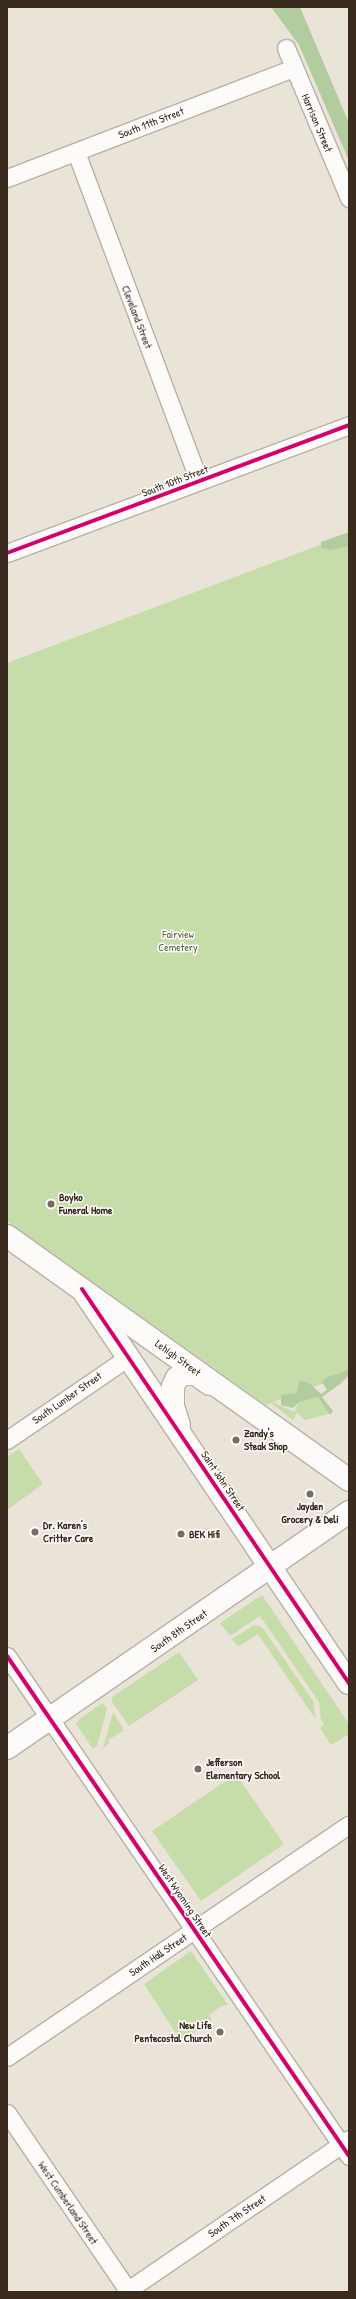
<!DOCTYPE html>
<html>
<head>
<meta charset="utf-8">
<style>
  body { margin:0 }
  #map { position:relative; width:356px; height:2299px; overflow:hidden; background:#e9e4d7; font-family:"Patrick Hand",sans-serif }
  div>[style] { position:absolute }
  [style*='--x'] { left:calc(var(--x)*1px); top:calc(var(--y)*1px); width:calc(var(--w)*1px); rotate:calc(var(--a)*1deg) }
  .green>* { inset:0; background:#c6ddaa }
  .forest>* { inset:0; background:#b3cc9f }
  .roads { filter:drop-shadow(1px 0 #b6b1a7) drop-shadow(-1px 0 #b6b1a7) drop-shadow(0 1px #b6b1a7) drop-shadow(0 -1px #b6b1a7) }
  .minor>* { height:17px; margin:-8.5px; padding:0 8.5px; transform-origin:8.5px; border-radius:8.5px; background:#fcfbf9 }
  .tertiary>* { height:22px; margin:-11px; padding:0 11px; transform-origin:11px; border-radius:11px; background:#fcfbf9 }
  .secondary>* { height:22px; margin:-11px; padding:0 11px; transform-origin:11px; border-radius:11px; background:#fcfbf9 }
  .primary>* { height:22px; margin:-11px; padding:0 11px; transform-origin:11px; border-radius:11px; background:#fcfbf9 }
  .cycleway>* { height:4px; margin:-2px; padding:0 2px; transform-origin:2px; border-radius:2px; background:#d6006c }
  .dots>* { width:11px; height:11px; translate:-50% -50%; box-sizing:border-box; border:2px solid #fff; border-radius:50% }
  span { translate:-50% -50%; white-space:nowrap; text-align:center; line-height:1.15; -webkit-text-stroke:3px #fff; paint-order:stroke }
  .street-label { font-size:11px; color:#3b2a1e }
  .park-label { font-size:11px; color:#5c5e3d }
  .poi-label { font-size:11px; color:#3b2a1e; font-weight:700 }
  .left { translate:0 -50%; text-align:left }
  .right { translate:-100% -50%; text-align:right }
  .frame { position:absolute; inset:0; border:8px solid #3b2a1e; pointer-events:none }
</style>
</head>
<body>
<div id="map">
  <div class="green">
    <div style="clip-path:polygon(349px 534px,349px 1374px,273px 1402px,294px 1412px,299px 1402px,318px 1397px,329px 1414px,305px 1420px,297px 1413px,293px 1420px,271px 1403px,266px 1405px,7px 1221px,7px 663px)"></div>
    <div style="clip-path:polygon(19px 1449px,43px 1484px,7px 1510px,7px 1457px)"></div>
    <div style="clip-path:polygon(262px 1595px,349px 1724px,349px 1734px,331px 1745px,320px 1728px,324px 1724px,321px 1720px,319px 1702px,260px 1616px,230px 1636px,220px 1623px)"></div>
    <div style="clip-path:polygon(254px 1625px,262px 1627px,313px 1701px,316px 1720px,258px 1634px,238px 1647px,232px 1639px)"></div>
    <div style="clip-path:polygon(179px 1652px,198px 1680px,129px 1726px,112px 1702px,112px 1697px)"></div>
    <div style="clip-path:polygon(103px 1703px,107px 1709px,97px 1746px,93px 1749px,76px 1724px,79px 1719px)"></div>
    <div style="clip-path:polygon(113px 1712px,124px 1730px,108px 1740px,109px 1743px,103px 1748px)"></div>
    <div style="clip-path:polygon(236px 1774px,284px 1844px,201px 1901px,152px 1831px)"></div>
    <div style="clip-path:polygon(191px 1951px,228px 2005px,221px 2006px,209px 2015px,212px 2020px,181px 2041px,144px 1984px)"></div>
  </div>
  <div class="forest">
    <div style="clip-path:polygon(271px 7px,300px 7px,349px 123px,349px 161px,299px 45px)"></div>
    <div style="clip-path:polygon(349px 532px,349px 546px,330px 550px,321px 548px,321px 542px)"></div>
    <div style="clip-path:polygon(349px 1370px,349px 1375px,340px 1384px,322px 1397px,333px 1411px,331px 1414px,329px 1414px,318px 1397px,299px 1402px,293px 1408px,281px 1405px,281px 1395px,297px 1393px,299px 1381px,308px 1382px,321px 1394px,327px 1390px,322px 1382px,328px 1377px)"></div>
  </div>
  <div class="roads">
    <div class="minor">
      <div style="--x:286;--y:48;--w:163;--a:67.2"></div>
      <div style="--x:76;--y:152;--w:351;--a:69.5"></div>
      <div style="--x:7;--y:178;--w:307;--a:-21"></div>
      <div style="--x:7;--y:553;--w:365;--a:-20.5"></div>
      <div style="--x:7;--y:1440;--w:147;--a:-34.4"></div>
      <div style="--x:7;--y:1656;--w:606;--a:55.63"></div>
      <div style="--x:7;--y:2057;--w:413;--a:-34.2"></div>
      <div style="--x:7;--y:2113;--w:217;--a:55.7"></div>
      <div style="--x:125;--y:2292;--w:271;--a:-34.3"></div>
    </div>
    <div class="tertiary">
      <div style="--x:84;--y:1292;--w:472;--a:55.9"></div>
      <div style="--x:179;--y:1425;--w:20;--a:-108"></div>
      <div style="--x:173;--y:1406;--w:20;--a:-90"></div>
      <div style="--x:173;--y:1386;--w:9;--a:-63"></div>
      <div style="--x:177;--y:1378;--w:8;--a:-30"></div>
      <div style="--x:184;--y:1374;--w:12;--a:0"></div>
      <div style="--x:196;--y:1374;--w:17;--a:36"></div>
    </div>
    <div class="secondary">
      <div style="--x:7;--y:1748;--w:416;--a:-34.6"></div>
    </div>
    <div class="primary">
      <div style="--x:7;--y:1236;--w:420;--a:35.5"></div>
    </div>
  </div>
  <div class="cycleway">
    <div style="--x:7;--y:553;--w:365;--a:-20.5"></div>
    <div style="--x:82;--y:1289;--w:476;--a:55.9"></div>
    <div style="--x:7;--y:1656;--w:606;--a:55.63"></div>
  </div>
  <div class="dots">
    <div style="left:51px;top:1204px;background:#786b5f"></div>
    <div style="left:236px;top:1440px;background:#786b5f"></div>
    <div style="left:310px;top:1494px;background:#786b5f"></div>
    <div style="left:35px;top:1532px;background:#786b5f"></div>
    <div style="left:181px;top:1534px;background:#786b5f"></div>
    <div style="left:198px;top:1769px;background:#786b5f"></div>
    <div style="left:220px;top:2032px;background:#786b5f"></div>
  </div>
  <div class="street-label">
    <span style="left:151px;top:123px;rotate:-21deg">South 11th Street</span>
    <span style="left:317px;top:123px;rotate:67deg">Harrison Street</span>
    <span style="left:137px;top:317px;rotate:69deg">Cleveland Street</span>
    <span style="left:175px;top:481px;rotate:-21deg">South 10th Street</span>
    <span style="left:178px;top:1358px;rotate:36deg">Lehigh Street</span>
    <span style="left:67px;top:1398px;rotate:-35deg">South Lumber Street</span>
    <span style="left:223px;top:1481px;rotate:56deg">Saint John Street</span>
    <span style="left:179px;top:1631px;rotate:-35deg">South 8th Street</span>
    <span style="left:185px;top:1901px;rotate:56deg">West Wyoming Street</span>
    <span style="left:158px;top:1955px;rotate:-34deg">South Hall Street</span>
    <span style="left:68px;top:2203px;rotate:56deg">West Cumberland Street</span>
    <span style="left:237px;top:2216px;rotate:-34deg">South 7th Street</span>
  </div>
  <div class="park-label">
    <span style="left:178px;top:941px">Fairview<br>Cemetery</span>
  </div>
  <div class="poi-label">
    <span class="left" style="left:59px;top:1204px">Boyko<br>Funeral Home</span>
    <span class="left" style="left:244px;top:1440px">Zandy's<br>Steak Shop</span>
    <span style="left:310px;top:1513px">Jayden<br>Grocery &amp; Deli</span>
    <span class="left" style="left:43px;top:1532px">Dr. Karen's<br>Critter Care</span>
    <span class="left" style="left:189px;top:1534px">BEK Hifi</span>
    <span class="left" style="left:206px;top:1769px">Jefferson<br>Elementary School</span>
    <span class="right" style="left:212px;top:2032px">New Life<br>Pentecostal Church</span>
  </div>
  <div class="frame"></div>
</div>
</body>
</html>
